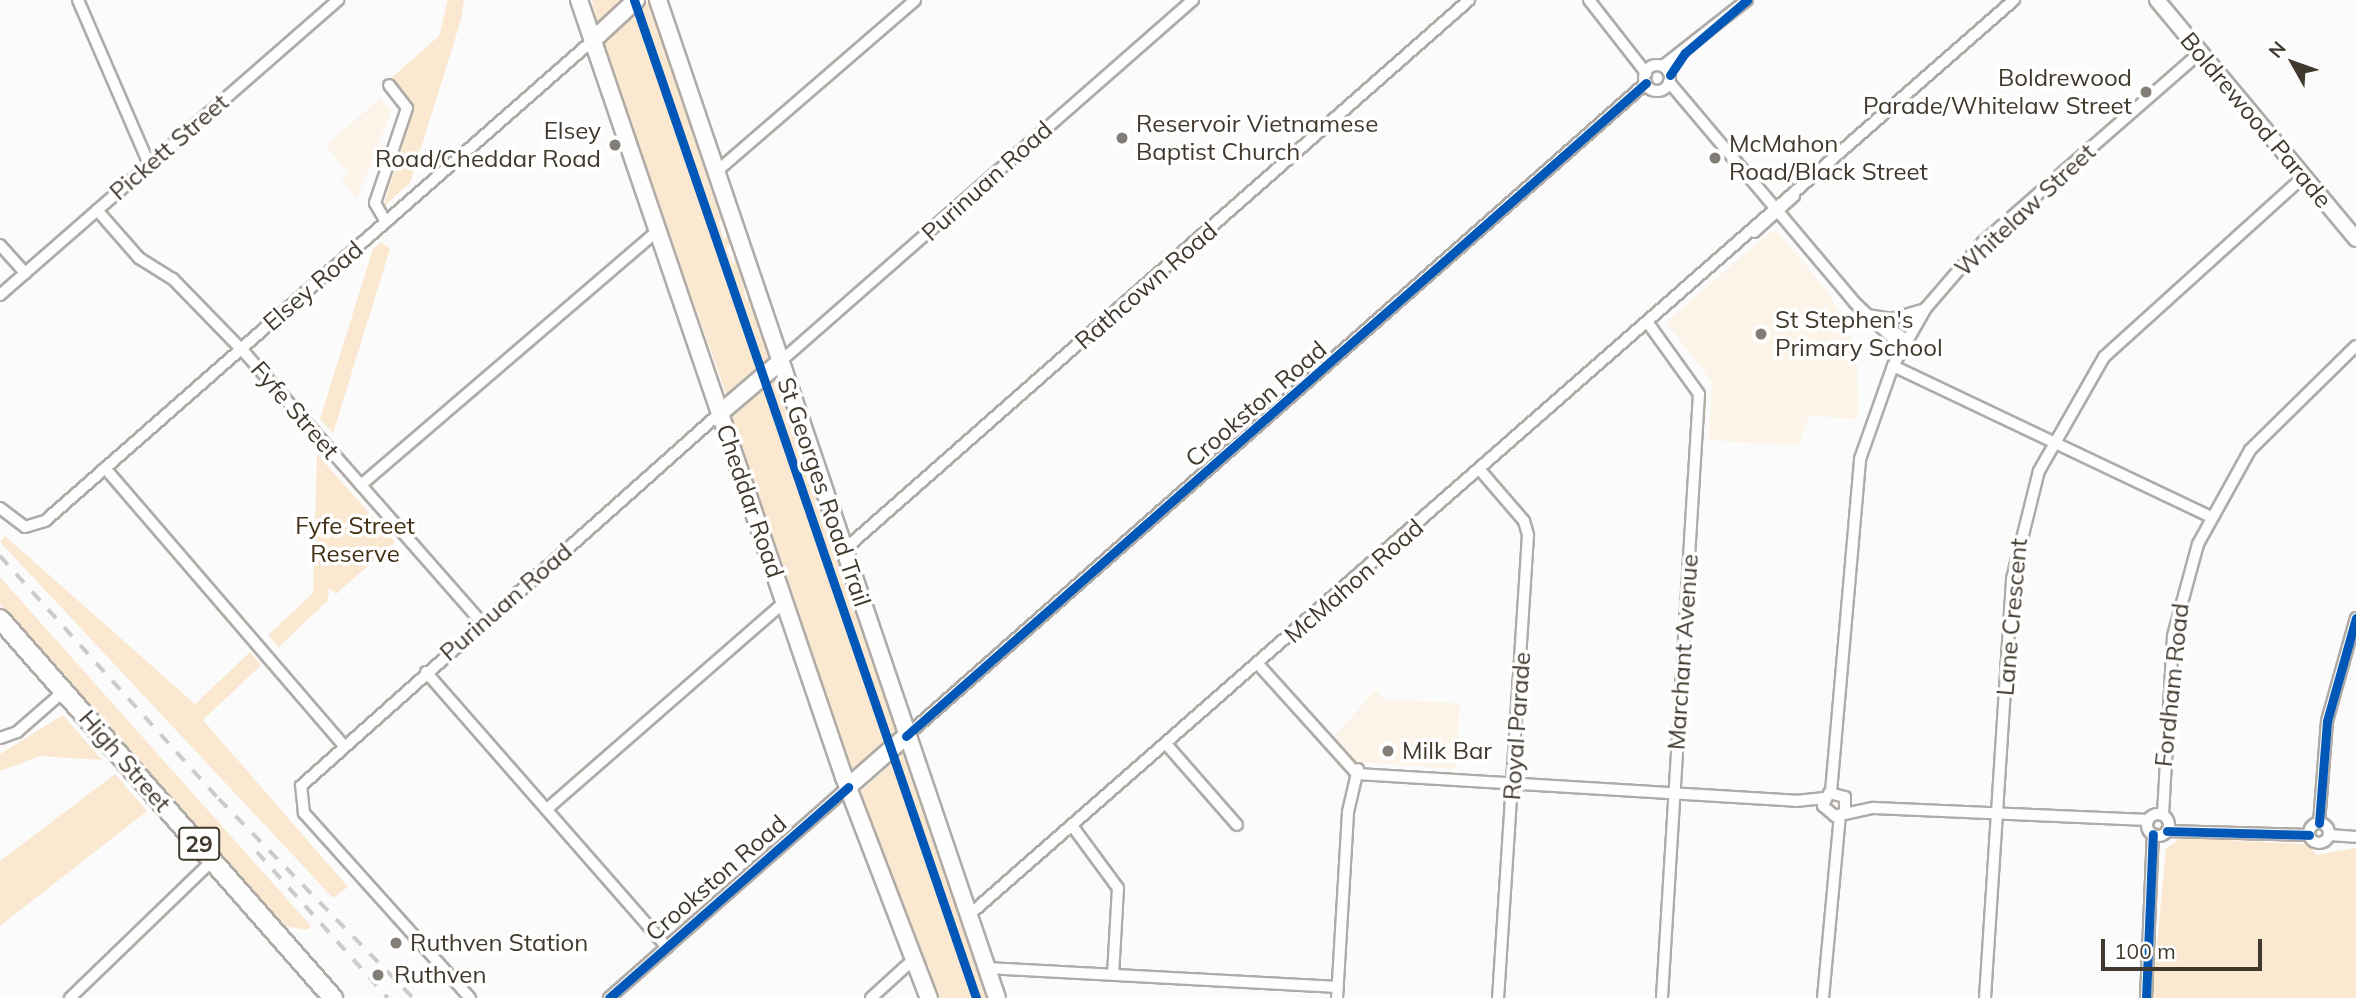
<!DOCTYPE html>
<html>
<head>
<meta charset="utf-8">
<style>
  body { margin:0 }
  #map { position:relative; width:2356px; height:998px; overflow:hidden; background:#fbfbfb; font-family:Mulish,sans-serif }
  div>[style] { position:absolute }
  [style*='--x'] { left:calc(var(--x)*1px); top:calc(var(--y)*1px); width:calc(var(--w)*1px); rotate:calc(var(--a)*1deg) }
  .built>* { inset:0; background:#fdf4e9 }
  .green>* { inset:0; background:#fbe8d0 }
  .roads { filter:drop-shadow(2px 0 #afaba7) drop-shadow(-2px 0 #afaba7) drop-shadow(0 2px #afaba7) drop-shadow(0 -2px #afaba7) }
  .minor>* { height:10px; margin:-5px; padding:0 5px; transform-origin:5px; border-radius:5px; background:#fefefe }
  .minor>.ring { margin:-5px; padding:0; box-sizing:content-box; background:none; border:10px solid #fefefe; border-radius:50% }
  .tertiary>* { height:14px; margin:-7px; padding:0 7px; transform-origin:7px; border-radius:7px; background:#fefefe }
  .secondary>* { height:16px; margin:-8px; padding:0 8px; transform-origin:8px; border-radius:8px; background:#fefefe }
  .primary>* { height:18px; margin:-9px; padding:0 9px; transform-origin:9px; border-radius:9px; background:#fefefe }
  .rail>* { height:3.5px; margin-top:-1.75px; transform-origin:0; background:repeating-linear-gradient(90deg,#cccbcb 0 12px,transparent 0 24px) }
  .cycleway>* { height:9px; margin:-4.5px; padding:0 4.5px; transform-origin:4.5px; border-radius:4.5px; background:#0057b8 }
  .dots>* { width:19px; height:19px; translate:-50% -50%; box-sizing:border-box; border:4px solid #fff; border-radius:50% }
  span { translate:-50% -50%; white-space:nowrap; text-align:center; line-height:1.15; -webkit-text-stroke:7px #fff; paint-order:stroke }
  .shield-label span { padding:2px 5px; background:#fff; border:2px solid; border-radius:5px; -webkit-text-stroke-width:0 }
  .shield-label { font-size:23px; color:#41392e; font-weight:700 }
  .poi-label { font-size:24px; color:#41392e }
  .right { translate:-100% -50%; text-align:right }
  .left { translate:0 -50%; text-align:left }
  .street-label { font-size:24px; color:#41392e }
  .park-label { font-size:24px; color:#443014 }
  .north { position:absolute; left:2258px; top:28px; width:70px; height:70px; -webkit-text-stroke:5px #fff; paint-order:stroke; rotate:310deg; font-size:19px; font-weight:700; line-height:28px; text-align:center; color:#41392e }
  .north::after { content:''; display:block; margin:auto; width:24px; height:32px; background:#41392e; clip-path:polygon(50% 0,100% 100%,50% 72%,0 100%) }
  .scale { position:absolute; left:2101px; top:939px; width:161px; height:32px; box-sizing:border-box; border:4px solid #41392e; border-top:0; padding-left:9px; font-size:21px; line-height:24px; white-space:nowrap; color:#41392e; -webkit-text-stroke:5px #fff; paint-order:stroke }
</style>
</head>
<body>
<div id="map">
  <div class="built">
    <div style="clip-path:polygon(380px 98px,392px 110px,357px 198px,341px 181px,349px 173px,326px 146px)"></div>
    <div style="clip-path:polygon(1770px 232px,1778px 232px,1828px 292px,1847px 326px,1857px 355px,1858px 419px,1809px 416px,1798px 446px,1709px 440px,1712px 382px,1666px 322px)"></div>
    <div style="clip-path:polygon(1376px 690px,1384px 700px,1460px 703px,1455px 769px,1355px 762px,1333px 737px)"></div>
  </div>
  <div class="green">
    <div style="clip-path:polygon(448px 0,464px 0,461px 20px,410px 183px,383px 207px,413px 112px,391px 78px,439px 36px)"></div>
    <div style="clip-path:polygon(592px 0,627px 0,596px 26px)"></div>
    <div style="clip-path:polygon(649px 2px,724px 212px,719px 224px,724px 240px,730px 230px,733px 238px,727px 249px,733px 265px,739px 256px,746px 301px,751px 293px,772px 356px,728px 399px,602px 45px,636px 7px)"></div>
    <div style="clip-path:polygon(381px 242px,390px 249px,333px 433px,320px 419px,373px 249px)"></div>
    <div style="clip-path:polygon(779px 379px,900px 730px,854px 773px,729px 419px,768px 380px)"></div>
    <div style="clip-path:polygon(317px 454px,395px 542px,336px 594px,329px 588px,328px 600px,279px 647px,268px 635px,313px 593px)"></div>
    <div style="clip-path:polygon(5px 536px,195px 704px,250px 652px,261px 665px,203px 720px,348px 887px,333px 898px,0 542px)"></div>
    <div style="clip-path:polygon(0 577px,311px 926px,307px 930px,284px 926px,0 604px)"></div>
    <div style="clip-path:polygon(63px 715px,102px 760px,40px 756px,0 771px,0 754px)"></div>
    <div style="clip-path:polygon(905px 751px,991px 998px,934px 998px,858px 794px)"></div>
    <div style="clip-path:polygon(115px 774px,147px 811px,0 926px,0 861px)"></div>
    <div style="clip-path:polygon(2181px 838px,2306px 844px,2317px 855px,2356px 848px,2356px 998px,2152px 998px,2166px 849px)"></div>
  </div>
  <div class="roads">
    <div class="minor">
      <div style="--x:78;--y:0;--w:179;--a:66.6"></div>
      <div style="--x:1589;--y:0;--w:93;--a:52"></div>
      <div class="ring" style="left:1644px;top:65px;width:16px;height:16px"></div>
      <div style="--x:1663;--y:66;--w:107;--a:-38.2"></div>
      <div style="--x:1669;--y:82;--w:287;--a:49.9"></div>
      <div style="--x:1854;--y:302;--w:67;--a:43.2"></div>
      <div style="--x:716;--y:172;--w:263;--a:-40.8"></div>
      <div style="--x:97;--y:210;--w:64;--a:48.8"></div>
      <div style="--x:139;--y:258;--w:40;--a:32"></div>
      <div style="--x:173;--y:279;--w:103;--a:45.8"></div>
      <div style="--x:245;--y:353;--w:359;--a:48.7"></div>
      <div style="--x:386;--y:222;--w:22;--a:-120"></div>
      <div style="--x:375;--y:203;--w:100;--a:-71.4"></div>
      <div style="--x:407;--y:108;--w:29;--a:-128"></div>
      <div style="--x:1754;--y:232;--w:54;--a:-42"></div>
      <div style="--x:0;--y:245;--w:38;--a:48"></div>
      <div style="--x:0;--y:295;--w:449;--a:-41.1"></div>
      <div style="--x:1867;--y:315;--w:24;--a:9"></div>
      <div style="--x:1891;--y:319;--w:35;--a:-16"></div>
      <div style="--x:1876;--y:320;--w:37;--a:33"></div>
      <div style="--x:1648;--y:323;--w:87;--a:54.3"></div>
      <div style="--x:1699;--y:394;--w:605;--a:93.51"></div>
      <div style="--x:781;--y:361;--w:548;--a:-41.23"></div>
      <div style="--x:1893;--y:366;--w:350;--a:25.4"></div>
      <div style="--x:105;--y:468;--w:365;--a:49.3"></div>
      <div style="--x:1480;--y:470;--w:67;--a:49.2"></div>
      <div style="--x:1524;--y:521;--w:15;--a:74"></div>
      <div style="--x:1528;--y:535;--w:464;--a:93.7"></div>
      <div style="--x:361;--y:485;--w:391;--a:-40.6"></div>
      <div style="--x:0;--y:508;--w:31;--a:37"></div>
      <div style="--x:25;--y:527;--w:21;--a:-17"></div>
      <div style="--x:45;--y:521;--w:729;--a:-41.27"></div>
      <div style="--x:845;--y:549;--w:831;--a:-41.34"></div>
      <div style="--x:1258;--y:664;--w:148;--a:48"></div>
      <div style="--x:1357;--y:774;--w:440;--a:3.5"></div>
      <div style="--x:1796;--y:801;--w:29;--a:-6"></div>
      <div style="--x:426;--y:672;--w:366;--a:48.8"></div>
      <div style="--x:906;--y:736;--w:987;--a:-41.43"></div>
      <div style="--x:0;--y:738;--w:18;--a:-19"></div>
      <div style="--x:17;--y:732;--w:62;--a:-41.1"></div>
      <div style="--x:1167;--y:745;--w:106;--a:48.8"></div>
      <div style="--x:1831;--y:792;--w:334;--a:-85"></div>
      <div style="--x:1860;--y:459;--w:99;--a:-70.5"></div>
      <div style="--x:1893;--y:366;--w:67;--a:-60.4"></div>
      <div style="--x:1926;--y:308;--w:87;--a:-49.2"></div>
      <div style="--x:1983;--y:242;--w:288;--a:-41.1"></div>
      <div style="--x:547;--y:809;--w:315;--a:-41.1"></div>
      <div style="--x:1845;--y:812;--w:15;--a:-90"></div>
      <div style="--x:1845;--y:797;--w:16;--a:-166"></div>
      <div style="--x:1829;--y:793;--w:14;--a:115"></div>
      <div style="--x:1823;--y:806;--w:16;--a:40"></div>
      <div style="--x:1835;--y:816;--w:40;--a:-12"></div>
      <div style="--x:1874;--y:808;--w:274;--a:2.5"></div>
      <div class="ring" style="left:2147px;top:814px;width:12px;height:12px"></div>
      <div style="--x:2163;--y:815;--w:179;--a:-86.8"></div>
      <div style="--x:2173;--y:636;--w:95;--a:-74.8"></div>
      <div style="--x:2198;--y:544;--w:107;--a:-61"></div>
      <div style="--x:2250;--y:450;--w:148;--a:-44.5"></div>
      <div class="ring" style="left:2309px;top:823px;width:10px;height:10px"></div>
      <div style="--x:2319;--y:823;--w:102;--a:-85.5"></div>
      <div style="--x:2327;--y:721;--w:107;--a:-74.3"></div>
      <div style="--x:1073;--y:827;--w:76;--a:53.6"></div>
      <div style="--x:1118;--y:888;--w:86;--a:93.3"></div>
      <div style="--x:2167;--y:831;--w:142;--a:1.6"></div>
      <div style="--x:2329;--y:835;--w:27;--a:4"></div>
      <div style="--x:969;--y:915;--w:1389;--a:-41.21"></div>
      <div style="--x:987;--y:968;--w:351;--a:3.1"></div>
      <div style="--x:70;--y:998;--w:199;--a:-44"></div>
      <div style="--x:470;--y:998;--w:249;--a:-131.9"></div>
      <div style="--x:304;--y:813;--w:27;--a:-96"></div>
      <div style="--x:301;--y:786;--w:561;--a:-41.68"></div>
      <div style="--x:609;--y:998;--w:319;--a:-41.4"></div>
      <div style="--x:871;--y:998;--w:59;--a:-42.3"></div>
      <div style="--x:1337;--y:998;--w:186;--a:-86.6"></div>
      <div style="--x:1348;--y:812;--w:44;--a:-76.9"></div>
      <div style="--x:1823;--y:998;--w:184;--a:-84.7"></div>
      <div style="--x:1985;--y:998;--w:420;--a:-86.3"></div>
      <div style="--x:2012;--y:579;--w:111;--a:-76"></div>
      <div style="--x:2039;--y:471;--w:131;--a:-60.3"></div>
      <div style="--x:2104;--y:357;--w:270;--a:-42.1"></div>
      <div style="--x:2146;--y:998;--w:164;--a:-87.6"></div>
    </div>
    <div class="tertiary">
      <div style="--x:2157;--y:0;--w:311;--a:50.2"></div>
    </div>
    <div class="secondary">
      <div style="--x:579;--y:0;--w:821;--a:71.17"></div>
      <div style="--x:844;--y:777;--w:237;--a:69"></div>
      <div style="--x:658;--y:0;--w:1054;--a:71.24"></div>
      <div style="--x:593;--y:40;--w:59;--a:-42.9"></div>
      <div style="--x:720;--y:413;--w:80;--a:-40.4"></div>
      <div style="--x:848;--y:787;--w:77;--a:-41.3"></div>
    </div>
    <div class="primary">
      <div style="--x:0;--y:619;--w:505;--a:48.7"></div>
    </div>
  </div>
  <div class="rail">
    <div style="--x:0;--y:556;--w:327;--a:48"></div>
    <div style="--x:219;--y:799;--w:278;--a:45.7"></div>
    <div style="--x:257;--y:852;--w:196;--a:48.1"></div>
  </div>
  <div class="cycleway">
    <div style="--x:634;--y:0;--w:1055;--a:71.08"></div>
    <div style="--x:1670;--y:75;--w:27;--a:-56"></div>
    <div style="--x:1685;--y:53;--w:82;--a:-40.5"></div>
    <div style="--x:906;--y:736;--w:987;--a:-41.43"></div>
    <div style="--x:2319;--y:823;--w:102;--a:-85.5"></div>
    <div style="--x:2327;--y:721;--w:107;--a:-74.3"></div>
    <div style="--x:2167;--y:831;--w:142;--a:1.6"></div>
    <div style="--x:609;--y:998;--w:319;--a:-41.4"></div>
    <div style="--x:2146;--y:998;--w:164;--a:-87.6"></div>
  </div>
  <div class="dots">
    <div style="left:2146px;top:92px;background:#827d76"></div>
    <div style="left:1122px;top:138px;background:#827d76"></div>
    <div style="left:615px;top:145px;background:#827d76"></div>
    <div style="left:1715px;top:158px;background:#827d76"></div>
    <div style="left:1761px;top:334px;background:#827d76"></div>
    <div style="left:1388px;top:751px;background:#827d76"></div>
    <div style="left:396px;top:943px;background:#827d76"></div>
    <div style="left:378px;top:975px;background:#827d76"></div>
  </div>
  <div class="shield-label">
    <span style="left:199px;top:844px">29</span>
  </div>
  <div class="poi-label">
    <span class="right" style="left:2132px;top:92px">Boldrewood<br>Parade/Whitelaw Street</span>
    <span class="left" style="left:1136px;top:138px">Reservoir Vietnamese<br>Baptist Church</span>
    <span class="right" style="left:601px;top:145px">Elsey<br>Road/Cheddar Road</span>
    <span class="left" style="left:1729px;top:158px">McMahon<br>Road/Black Street</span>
    <span class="left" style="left:1775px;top:334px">St Stephen's<br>Primary School</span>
    <span class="left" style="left:1402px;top:751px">Milk Bar</span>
    <span class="left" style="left:410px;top:943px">Ruthven Station</span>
    <span class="left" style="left:394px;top:975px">Ruthven</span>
  </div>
  <div class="street-label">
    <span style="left:2256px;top:120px;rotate:50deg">Boldrewood Parade</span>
    <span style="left:169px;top:147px;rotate:-41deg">Pickett Street</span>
    <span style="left:987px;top:181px;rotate:-42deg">Purinuan Road</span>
    <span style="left:2025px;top:210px;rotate:-43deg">Whitelaw Street</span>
    <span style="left:313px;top:286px;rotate:-41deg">Elsey Road</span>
    <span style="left:1146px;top:286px;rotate:-41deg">Rathcown Road</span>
    <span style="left:1256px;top:404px;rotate:-41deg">Crookston Road</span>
    <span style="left:295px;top:410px;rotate:49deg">Fyfe Street</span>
    <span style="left:824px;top:492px;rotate:71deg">St Georges Road Trail</span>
    <span style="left:750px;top:501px;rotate:71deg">Cheddar Road</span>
    <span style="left:1354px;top:581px;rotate:-41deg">McMahon Road</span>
    <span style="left:506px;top:602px;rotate:-41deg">Purinuan Road</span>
    <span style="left:2012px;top:617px;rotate:-85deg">Lane Crescent</span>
    <span style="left:1683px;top:652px;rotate:-86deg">Marchant Avenue</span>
    <span style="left:2172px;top:685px;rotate:-84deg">Fordham Road</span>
    <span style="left:1517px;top:726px;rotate:-86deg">Royal Parade</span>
    <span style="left:125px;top:761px;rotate:49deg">High Street</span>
    <span style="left:716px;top:878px;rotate:-41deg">Crookston Road</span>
  </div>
  <div class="park-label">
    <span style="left:355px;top:540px">Fyfe Street<br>Reserve</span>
  </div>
  <div class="north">N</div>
  <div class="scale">100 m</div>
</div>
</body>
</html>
